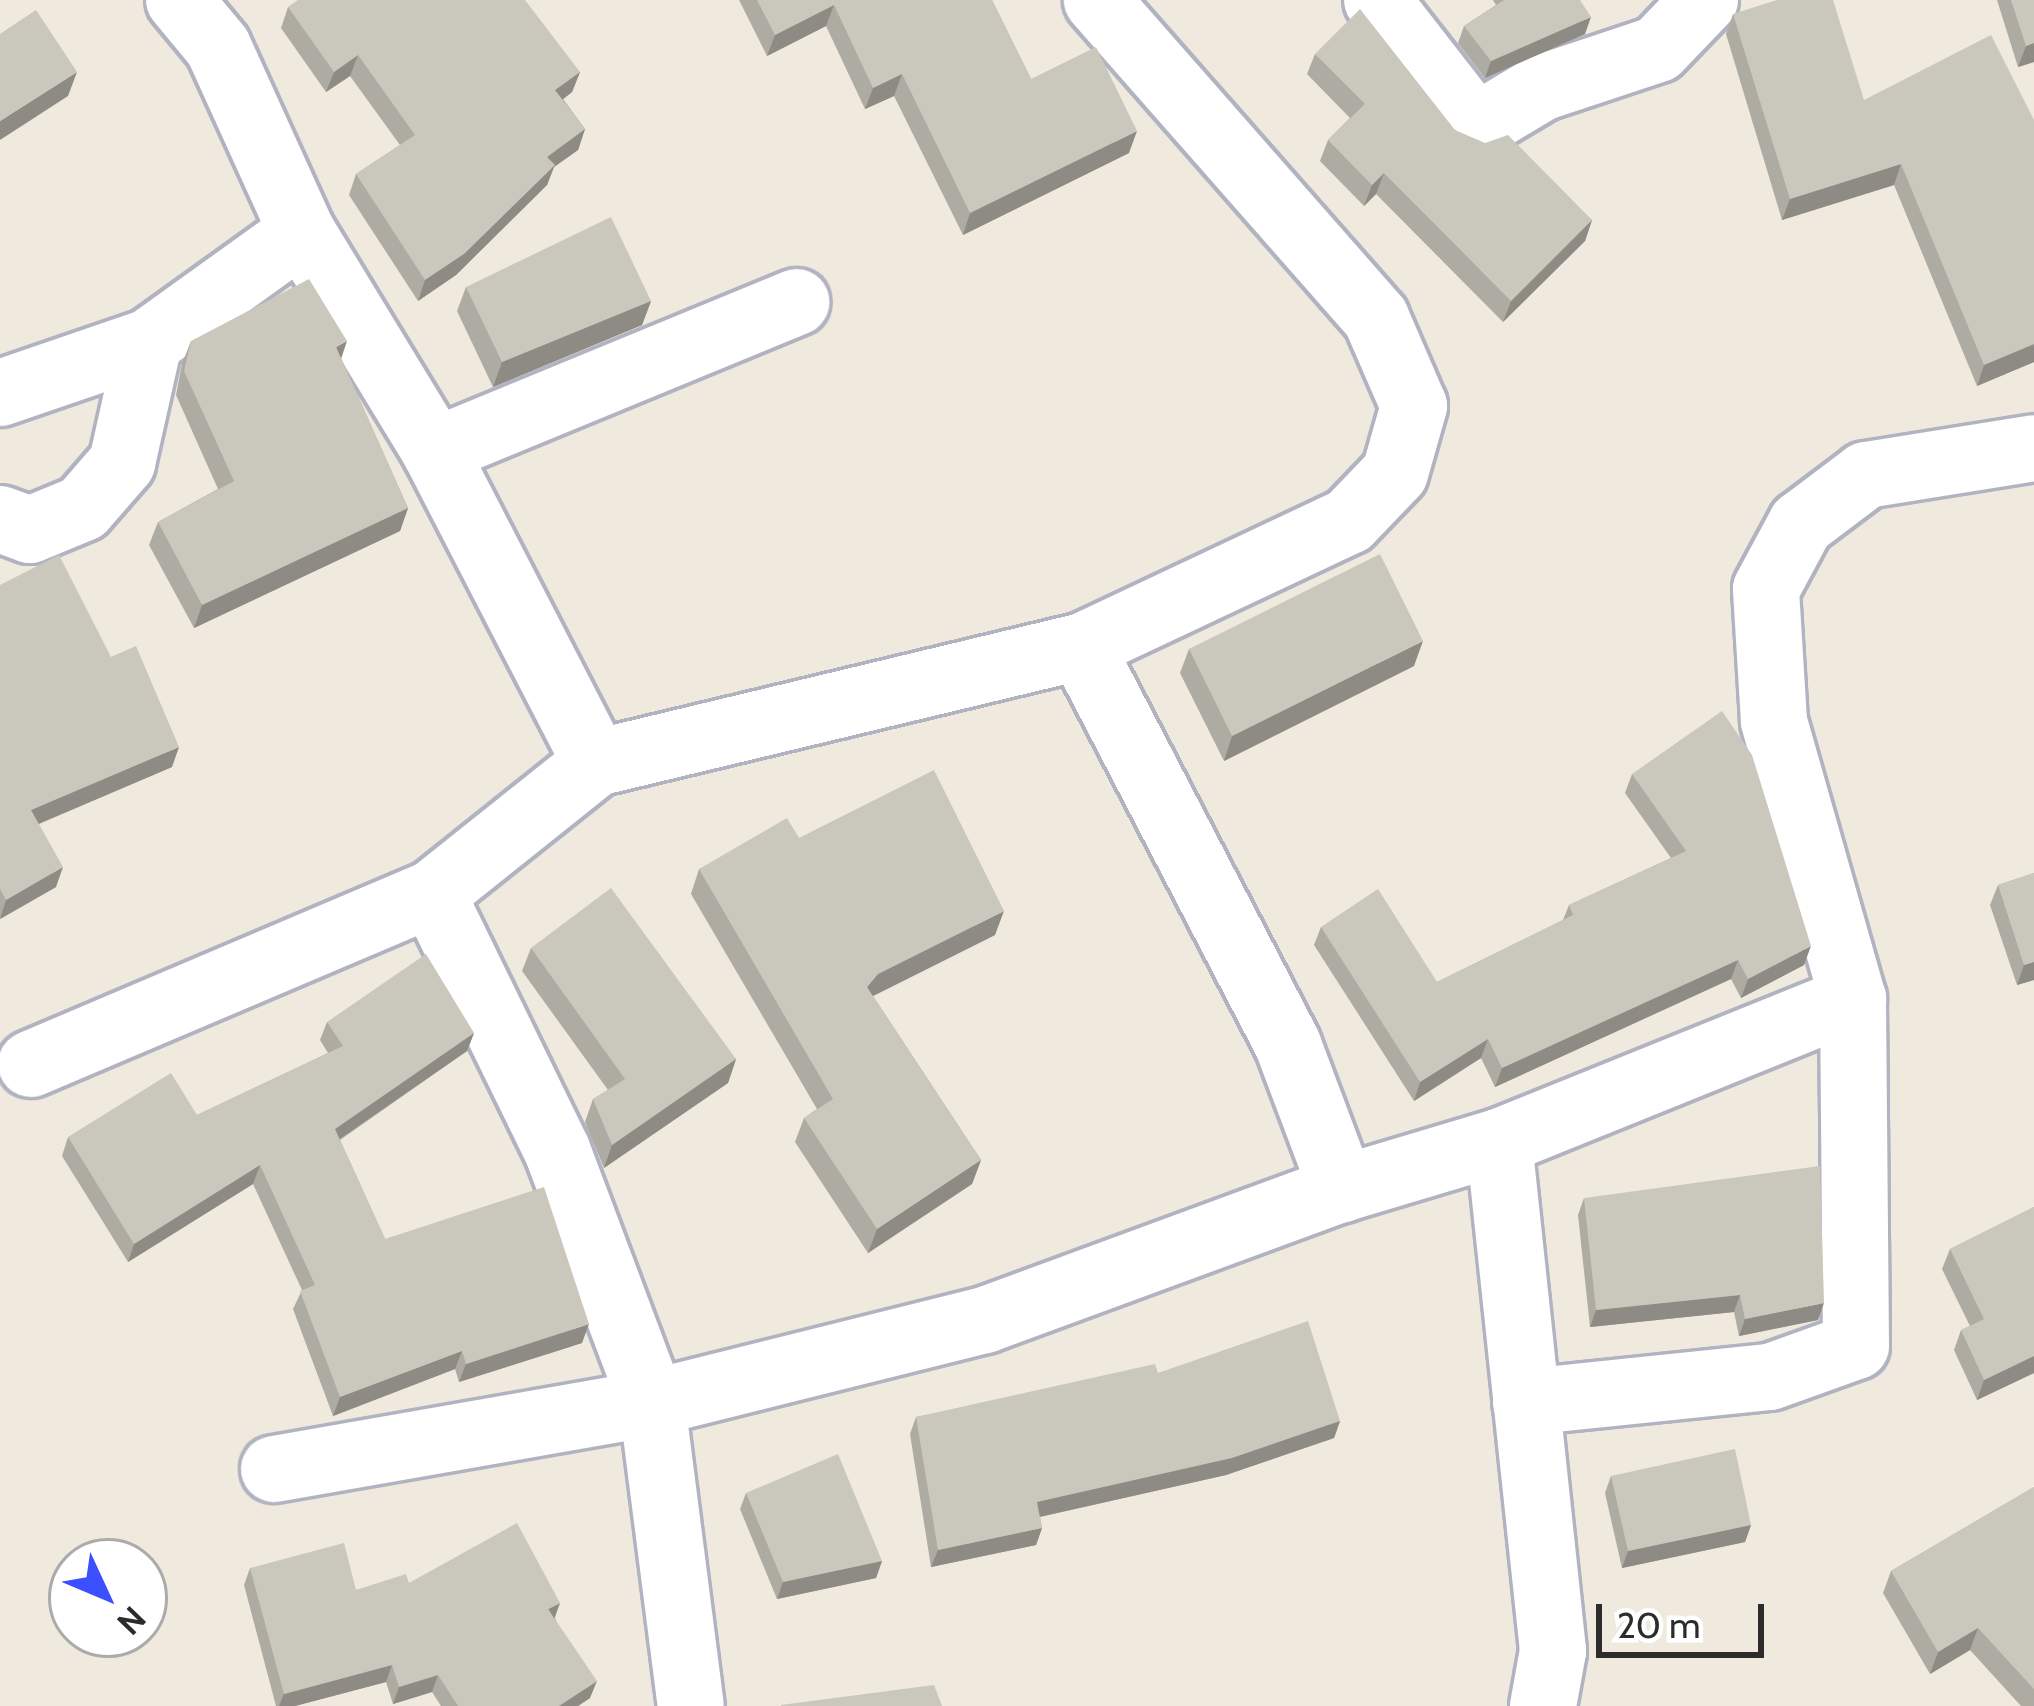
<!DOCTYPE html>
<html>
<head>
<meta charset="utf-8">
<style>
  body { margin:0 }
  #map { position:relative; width:2034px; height:1706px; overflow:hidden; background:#efe9de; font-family:Cabin,sans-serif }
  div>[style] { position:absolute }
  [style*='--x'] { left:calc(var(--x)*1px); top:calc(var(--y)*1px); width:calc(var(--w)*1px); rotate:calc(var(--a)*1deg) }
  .roads { filter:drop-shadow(3px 0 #b2b3c1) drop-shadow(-3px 0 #b2b3c1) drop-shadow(0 3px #b2b3c1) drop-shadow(0 -3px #b2b3c1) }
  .minor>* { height:66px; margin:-33px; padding:0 33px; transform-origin:33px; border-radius:33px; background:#fff }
  .wall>* { inset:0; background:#aeaba2 }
  .shaded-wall>* { inset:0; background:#8d8b84 }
  .building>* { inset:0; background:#cac7bc }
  span { translate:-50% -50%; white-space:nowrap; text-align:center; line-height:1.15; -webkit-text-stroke:9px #fff; paint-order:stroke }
  .north { position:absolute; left:48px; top:1538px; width:120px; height:120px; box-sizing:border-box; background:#fff; border:3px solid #ababab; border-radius:50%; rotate:134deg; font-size:33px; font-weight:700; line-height:48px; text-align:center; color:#2c2c2c }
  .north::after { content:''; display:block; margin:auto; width:42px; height:54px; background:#3b4fff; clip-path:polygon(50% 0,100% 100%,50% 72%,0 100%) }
  .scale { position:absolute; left:1596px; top:1604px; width:168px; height:54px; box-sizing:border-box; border:6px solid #2c2c2c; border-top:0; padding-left:15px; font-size:36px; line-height:42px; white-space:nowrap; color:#2c2c2c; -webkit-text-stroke:9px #fff; paint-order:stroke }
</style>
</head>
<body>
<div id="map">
  <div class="roads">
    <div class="minor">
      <div style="--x:179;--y:0;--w:61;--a:50.3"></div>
      <div style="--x:218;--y:47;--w:203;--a:65.6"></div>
      <div style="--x:302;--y:232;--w:256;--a:58.7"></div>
      <div style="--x:435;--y:451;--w:351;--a:62.7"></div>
      <div style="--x:1377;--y:0;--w:161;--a:52.1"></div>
      <div style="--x:1476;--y:127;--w:76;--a:-31"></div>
      <div style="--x:1541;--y:88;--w:123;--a:-18.4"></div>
      <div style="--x:1658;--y:49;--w:68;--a:-46.2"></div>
      <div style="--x:0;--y:393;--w:157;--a:-18.9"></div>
      <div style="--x:149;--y:342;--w:188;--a:-35.7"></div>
      <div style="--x:435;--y:451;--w:391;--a:-22.4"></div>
      <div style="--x:0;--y:519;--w:32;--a:20"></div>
      <div style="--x:30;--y:530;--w:57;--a:-22.5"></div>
      <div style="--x:83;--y:508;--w:60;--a:-49.1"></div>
      <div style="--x:122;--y:463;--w:124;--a:-77.4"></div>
      <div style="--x:1081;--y:647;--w:449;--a:62.5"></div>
      <div style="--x:1288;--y:1045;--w:154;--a:69.4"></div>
      <div style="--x:432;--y:894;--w:285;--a:64"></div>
      <div style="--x:557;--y:1150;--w:270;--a:69.4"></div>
      <div style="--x:652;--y:1403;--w:305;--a:82.7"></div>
      <div style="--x:31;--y:1064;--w:436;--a:-23"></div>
      <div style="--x:432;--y:894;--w:210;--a:-38.6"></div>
      <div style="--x:596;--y:763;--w:499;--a:-13.5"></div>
      <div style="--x:1081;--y:647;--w:296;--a:-25.2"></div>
      <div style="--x:1349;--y:521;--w:66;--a:-46.2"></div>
      <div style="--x:1395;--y:473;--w:70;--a:-74.2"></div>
      <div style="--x:1414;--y:406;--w:96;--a:-113.4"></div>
      <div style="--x:1376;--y:318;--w:423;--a:-131.3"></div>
      <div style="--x:1499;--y:1142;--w:512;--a:83.94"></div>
      <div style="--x:1553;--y:1651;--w:56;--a:100.3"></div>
      <div style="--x:1526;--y:1402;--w:245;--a:-5.9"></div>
      <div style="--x:1770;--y:1377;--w:91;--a:-19.8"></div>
      <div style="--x:1856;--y:1346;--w:347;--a:-90.5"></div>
      <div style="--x:1853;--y:999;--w:289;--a:-105.9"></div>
      <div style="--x:1774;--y:721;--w:132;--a:-93.5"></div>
      <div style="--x:1766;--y:589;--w:74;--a:-61.7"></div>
      <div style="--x:1801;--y:524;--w:81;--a:-37"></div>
      <div style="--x:1866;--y:475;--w:170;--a:-9.1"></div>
      <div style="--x:274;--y:1469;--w:384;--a:-9.9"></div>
      <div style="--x:652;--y:1403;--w:343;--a:-14"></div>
      <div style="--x:985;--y:1320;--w:380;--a:-20.2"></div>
      <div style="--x:1342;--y:1189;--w:164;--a:-16.7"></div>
      <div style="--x:1499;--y:1142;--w:382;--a:-22"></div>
    </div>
  </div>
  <div class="wall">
    <div style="clip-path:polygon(739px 0,992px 0,1031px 79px,1129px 153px,963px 235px,894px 96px,865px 109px,826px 26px,767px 56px)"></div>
    <div style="clip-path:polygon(1493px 0,1580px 0,1585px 34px,1485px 78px,1458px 43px,1464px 26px,1496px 5px)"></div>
    <div style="clip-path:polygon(1997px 0,2034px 0,2034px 62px,2018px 67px)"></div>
    <div style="clip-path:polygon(288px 7px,580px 72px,572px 92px,563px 99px,585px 129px,578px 150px,554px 167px,547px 185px,456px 275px,418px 301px,349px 195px,356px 174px,400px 145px,350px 76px,326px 92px,281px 28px)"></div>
    <div style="clip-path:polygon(1733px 14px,1864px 100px,2034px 120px,2034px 362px,1977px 386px,1894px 185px,1782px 220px,1726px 34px)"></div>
    <div style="clip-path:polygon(1315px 54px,1455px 130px,1592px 220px,1585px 241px,1503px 322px,1376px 194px,1364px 206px,1320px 161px,1328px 140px,1350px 118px,1307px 74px)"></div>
    <div style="clip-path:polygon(466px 287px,651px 301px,642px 325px,493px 387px,457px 311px)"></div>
    <div style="clip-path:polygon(191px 341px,341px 358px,408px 508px,400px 531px,194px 628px,149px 545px,158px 522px,218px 489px,176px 395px,182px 364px)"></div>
    <div style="clip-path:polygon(0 585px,111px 657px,172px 767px,39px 824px,56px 887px,0 919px)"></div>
    <div style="clip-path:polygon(1189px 649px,1414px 666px,1224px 761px,1180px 673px)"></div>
    <div style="clip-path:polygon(1632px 774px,1804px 965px,1741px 998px,1731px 979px,1495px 1087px,1481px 1058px,1414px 1101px,1314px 945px,1321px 927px,1437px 982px,1563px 920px,1569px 905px,1671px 858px,1625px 793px)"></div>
    <div style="clip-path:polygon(799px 838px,995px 935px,873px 996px,981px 1160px,972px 1184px,868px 1253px,795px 1142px,804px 1118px,817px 1109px,691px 894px,699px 869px)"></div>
    <div style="clip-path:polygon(2034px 873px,2034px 980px,2017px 985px,1990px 905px,1998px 885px)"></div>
    <div style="clip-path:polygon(531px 948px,736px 1059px,728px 1083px,604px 1168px,585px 1122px,593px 1099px,608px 1090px,522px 971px)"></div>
    <div style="clip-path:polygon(327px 1022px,474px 1033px,467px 1051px,340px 1140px,385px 1239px,582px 1343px,459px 1382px,455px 1369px,333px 1416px,293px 1309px,302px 1290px,253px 1184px,128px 1262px,62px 1156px,68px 1137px,197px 1115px,328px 1053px,320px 1040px)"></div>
    <div style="clip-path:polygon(1584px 1198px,1818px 1320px,1739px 1336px,1734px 1312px,1590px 1327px,1578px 1215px)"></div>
    <div style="clip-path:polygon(2034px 1207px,2034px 1373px,1977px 1400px,1954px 1350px,1961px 1330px,1970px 1326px,1942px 1269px,1950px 1249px)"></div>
    <div style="clip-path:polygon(1158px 1373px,1340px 1421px,1334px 1438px,1226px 1475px,1040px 1517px,1042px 1528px,1036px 1545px,931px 1567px,910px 1434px,916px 1417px)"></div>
    <div style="clip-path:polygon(1611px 1476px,1751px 1525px,1745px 1542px,1622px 1568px,1605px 1493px)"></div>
    <div style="clip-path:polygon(2034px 1487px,2034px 1706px,2021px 1706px,1970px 1650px,1930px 1674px,1883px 1593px,1891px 1571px)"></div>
    <div style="clip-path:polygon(746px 1493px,882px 1561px,876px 1578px,777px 1599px,740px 1509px)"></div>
    <div style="clip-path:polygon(250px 1568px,356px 1590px,409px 1583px,555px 1618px,590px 1698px,578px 1706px,441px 1706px,432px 1692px,393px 1704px,386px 1682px,295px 1706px,276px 1706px,244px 1585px)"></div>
  </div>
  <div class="shaded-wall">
    <div style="clip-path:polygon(834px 5px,826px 26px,767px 56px,775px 35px)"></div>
    <div style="clip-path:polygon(1591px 17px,1585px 34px,1485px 78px,1491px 61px)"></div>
    <div style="clip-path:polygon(2034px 43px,2034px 62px,2018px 67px,2026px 46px)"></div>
    <div style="clip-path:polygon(358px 55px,350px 76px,326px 92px,334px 72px)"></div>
    <div style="clip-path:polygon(77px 72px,68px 96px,0 140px,0 121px)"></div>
    <div style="clip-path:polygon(580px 72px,572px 92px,548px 111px,555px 90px)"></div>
    <div style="clip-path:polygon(902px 74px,894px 96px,865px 109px,873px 88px)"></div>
    <div style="clip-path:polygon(585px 129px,578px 150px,554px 167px,547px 185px,456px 275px,418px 301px,425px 280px,547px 157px)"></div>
    <div style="clip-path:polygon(1137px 131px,1129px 153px,963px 235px,970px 213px)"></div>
    <div style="clip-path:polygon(1901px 164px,1894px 185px,1782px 220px,1790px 199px)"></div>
    <div style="clip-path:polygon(1384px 173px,1376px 194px,1364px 206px,1372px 185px)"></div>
    <div style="clip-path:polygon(1592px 220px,1585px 241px,1503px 322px,1511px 301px)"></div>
    <div style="clip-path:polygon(651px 301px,642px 325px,493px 387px,502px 362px)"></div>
    <div style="clip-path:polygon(347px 341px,339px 365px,336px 347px)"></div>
    <div style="clip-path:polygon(2034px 344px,2034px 362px,1977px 386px,1984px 365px)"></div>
    <div style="clip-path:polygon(408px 508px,400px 531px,194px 628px,202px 605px)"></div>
    <div style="clip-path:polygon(1423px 641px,1414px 666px,1224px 761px,1232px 736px)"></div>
    <div style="clip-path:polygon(179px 747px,172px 767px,24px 830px,31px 810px)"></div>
    <div style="clip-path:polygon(63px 867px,56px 887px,0 919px,6px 900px)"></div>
    <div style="clip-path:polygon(1004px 911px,995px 935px,869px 998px,867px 987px,878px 974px)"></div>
    <div style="clip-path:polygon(1811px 946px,1804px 965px,1741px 998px,1748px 979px)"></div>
    <div style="clip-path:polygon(1738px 960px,1731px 979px,1495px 1087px,1502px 1068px)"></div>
    <div style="clip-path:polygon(2034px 962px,2034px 980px,2017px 985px,2024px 965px)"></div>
    <div style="clip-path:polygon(474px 1033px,467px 1051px,328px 1147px,335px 1129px)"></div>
    <div style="clip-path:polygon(1488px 1039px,1481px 1058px,1414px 1101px,1420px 1082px)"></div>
    <div style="clip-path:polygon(736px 1059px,728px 1083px,604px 1168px,612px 1145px)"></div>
    <div style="clip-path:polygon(981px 1160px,972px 1184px,868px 1253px,877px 1229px)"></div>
    <div style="clip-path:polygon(260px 1165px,253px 1184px,128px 1262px,134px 1244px)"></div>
    <div style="clip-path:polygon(1740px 1295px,1734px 1312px,1590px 1327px,1596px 1310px)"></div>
    <div style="clip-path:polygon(1824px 1303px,1818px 1320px,1739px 1336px,1745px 1319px)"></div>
    <div style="clip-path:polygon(589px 1324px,582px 1343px,459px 1382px,466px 1364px)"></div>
    <div style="clip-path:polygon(462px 1351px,455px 1369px,333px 1416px,340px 1397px)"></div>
    <div style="clip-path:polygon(2034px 1356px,2034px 1373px,1977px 1400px,1984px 1380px)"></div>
    <div style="clip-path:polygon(1340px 1421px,1334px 1438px,1226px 1475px,1030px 1519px,1037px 1502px)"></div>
    <div style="clip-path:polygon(1751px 1525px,1745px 1542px,1622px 1568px,1628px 1551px)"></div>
    <div style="clip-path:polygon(1042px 1528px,1036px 1545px,931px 1567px,938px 1550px)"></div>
    <div style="clip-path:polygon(882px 1561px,876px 1578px,777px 1599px,783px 1582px)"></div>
    <div style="clip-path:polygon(560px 1603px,554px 1620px,548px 1609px)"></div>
    <div style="clip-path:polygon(1978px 1628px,1970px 1650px,1930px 1674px,1938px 1652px)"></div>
    <div style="clip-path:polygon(392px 1665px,386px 1682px,295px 1706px,279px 1706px,284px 1694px)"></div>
    <div style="clip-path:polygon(438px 1675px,432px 1692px,393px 1704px,399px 1687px)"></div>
    <div style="clip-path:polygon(597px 1681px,590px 1698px,578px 1706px,559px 1706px)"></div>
  </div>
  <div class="building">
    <div style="clip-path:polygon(298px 0,525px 0,580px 72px,555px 90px,585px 129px,547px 157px,555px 165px,464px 254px,425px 280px,356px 174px,415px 135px,358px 55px,334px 72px,288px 7px)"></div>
    <div style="clip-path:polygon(757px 0,992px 0,1031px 79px,1096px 47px,1137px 131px,970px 213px,902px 74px,873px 88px,834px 5px,775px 35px)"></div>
    <div style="clip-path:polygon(1504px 0,1580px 0,1591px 17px,1491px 61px,1464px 26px)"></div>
    <div style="clip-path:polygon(1777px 0,1833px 0,1864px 100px,1991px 35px,2034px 120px,2034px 344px,1984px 365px,1901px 164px,1790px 199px,1733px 14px)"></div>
    <div style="clip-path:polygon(2011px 0,2034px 0,2034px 43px,2026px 46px)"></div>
    <div style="clip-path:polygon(1360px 9px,1455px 130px,1485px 143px,1508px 135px,1592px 220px,1511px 301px,1384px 173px,1372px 185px,1328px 140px,1365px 104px,1315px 54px)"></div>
    <div style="clip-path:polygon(36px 10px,77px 72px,0 121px,0 34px)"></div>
    <div style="clip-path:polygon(611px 217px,651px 301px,502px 362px,466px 287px)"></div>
    <div style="clip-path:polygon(309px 279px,347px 341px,336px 347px,408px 508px,202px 605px,158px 522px,234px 481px,184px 371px,191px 341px)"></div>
    <div style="clip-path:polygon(1380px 554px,1423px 641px,1232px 736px,1189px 649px)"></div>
    <div style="clip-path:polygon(59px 555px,111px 657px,136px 646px,179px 747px,31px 810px,63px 867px,6px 900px,0 889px,0 585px)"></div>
    <div style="clip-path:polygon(1722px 711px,1752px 755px,1811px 946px,1748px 979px,1738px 960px,1502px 1068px,1488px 1039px,1420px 1082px,1321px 927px,1378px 889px,1437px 982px,1573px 915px,1569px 905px,1686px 851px,1632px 774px)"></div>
    <div style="clip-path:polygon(934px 770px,1004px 911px,878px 974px,867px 987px,981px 1160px,877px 1229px,804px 1118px,833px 1099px,699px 869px,787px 818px,799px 838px)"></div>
    <div style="clip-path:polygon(2034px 873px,2034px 962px,2024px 965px,1998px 885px)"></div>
    <div style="clip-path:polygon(611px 888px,736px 1059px,612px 1145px,593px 1099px,625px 1079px,531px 948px)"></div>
    <div style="clip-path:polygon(426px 954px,474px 1033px,335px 1129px,385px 1239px,544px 1187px,589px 1324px,466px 1364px,462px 1351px,340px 1397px,300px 1291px,315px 1285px,260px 1165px,134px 1244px,68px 1137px,171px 1073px,197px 1115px,343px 1046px,327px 1022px)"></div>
    <div style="clip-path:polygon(1820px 1166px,1824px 1303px,1745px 1319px,1740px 1295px,1596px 1310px,1584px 1198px)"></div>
    <div style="clip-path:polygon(2034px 1207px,2034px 1356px,1984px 1380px,1961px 1330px,1984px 1319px,1950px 1249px)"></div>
    <div style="clip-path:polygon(1308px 1321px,1340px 1421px,1232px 1458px,1037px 1502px,1042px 1528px,938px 1550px,916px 1417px,1155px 1364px,1158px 1373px)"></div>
    <div style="clip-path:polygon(1735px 1449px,1751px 1525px,1628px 1551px,1611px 1476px)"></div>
    <div style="clip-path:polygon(838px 1454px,882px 1561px,783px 1582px,746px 1493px)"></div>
    <div style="clip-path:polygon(2034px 1487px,2034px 1689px,1978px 1628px,1938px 1652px,1891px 1571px)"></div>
    <div style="clip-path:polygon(517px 1523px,560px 1603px,548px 1609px,597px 1681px,559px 1706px,458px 1706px,438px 1675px,399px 1687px,392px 1665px,284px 1694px,250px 1568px,344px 1543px,356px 1590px,406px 1574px,409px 1583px)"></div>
    <div style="clip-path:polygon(934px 1685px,942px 1706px,781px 1706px,781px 1705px)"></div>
  </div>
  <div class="north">N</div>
  <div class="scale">20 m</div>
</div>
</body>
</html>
